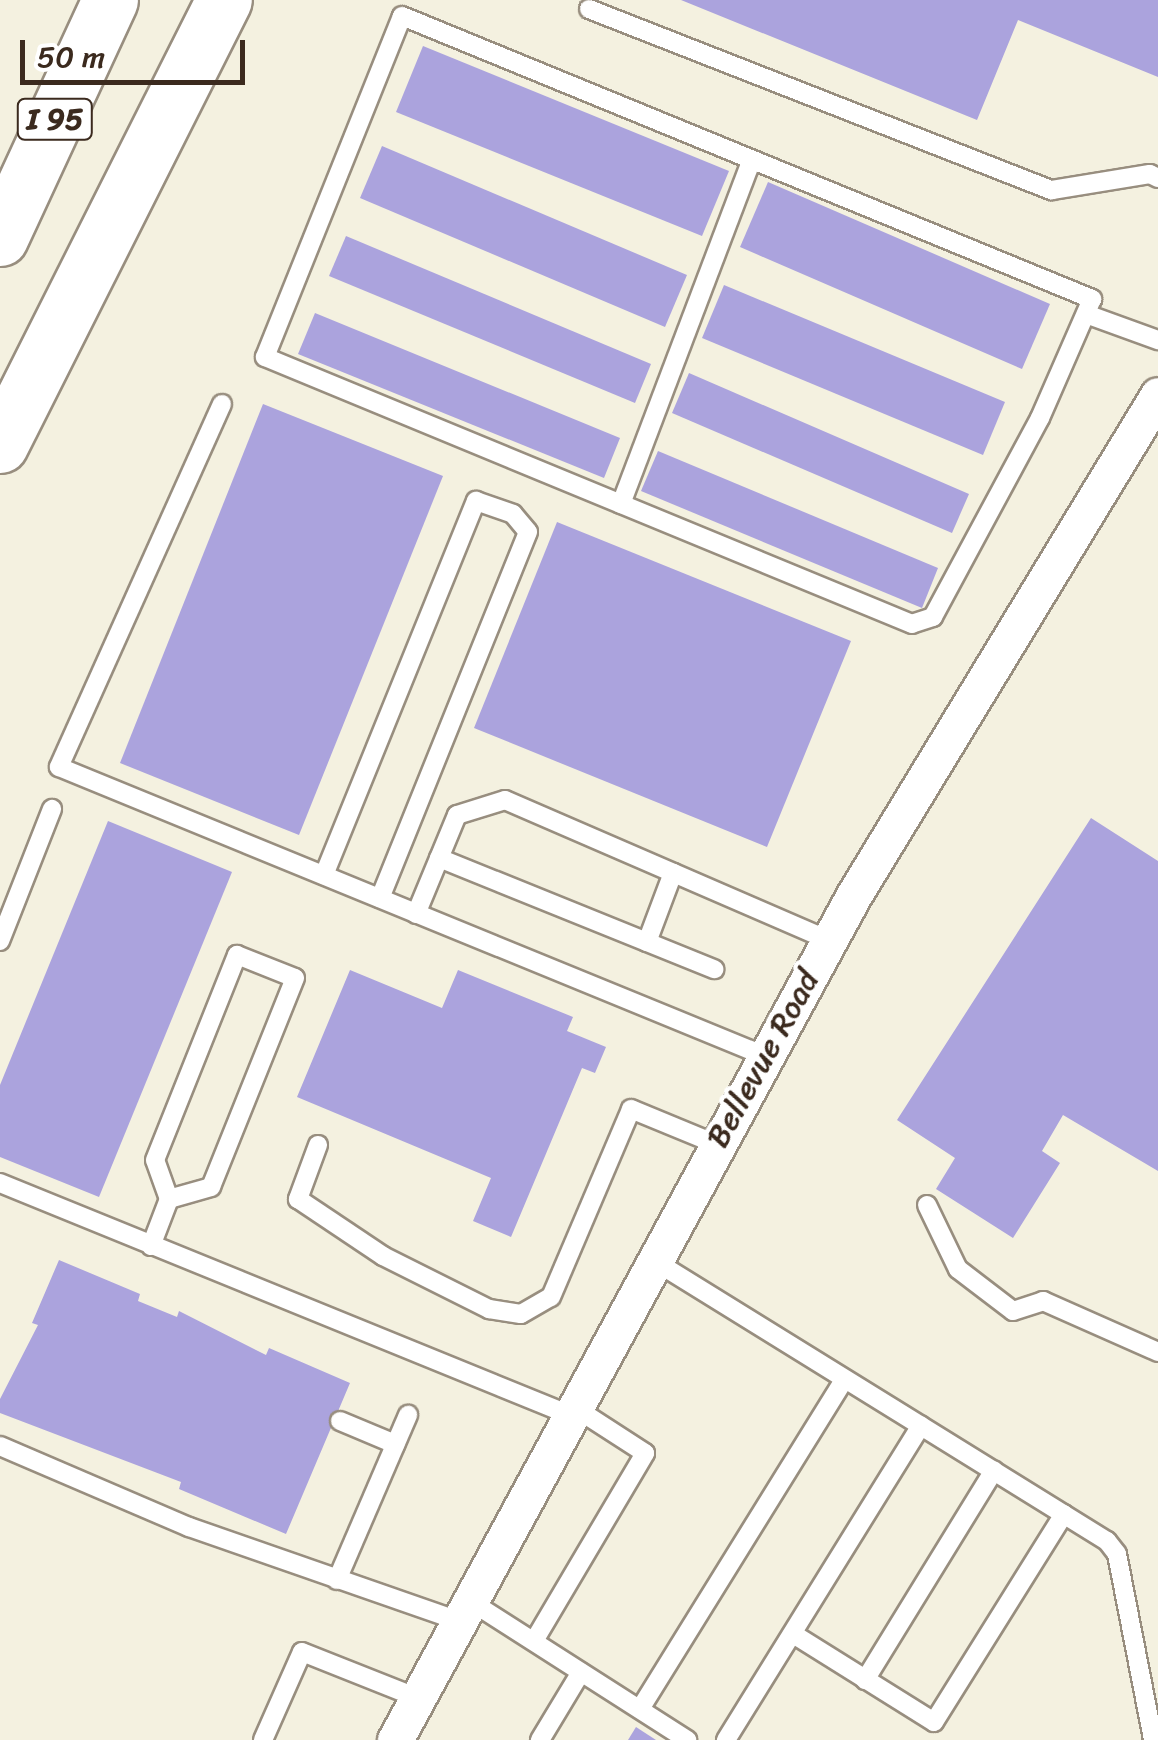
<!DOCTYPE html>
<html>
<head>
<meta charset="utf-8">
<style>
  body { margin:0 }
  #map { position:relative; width:1158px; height:1740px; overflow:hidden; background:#f4f1e0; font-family:Sriracha,sans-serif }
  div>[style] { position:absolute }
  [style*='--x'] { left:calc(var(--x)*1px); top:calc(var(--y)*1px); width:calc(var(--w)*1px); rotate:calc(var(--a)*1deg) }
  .building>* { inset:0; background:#aba3dd }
  .roads { filter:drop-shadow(2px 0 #988e7f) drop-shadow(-2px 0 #988e7f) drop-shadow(0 2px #988e7f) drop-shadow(0 -2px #988e7f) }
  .service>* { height:18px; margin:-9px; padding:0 9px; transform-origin:9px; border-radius:9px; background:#fff }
  .minor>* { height:35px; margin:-17.5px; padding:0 17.5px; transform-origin:17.5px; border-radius:17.5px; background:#fff }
  .motorway>* { height:55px; margin:-27.5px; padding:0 27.5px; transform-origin:27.5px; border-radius:27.5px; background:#fff }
  span { translate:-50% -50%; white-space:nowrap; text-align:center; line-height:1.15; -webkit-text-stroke:9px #fff; paint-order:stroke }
  .shield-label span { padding:2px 8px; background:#fff; border:2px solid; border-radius:8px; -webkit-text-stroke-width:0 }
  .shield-label { font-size:30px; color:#3b2a1e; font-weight:700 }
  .street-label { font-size:32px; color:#3b2a1e }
  .scale { position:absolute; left:20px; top:40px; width:225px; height:45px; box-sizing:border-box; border:5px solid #3b2a1e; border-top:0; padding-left:12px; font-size:30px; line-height:35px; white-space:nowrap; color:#3b2a1e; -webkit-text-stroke:8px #fff; paint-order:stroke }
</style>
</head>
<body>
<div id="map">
  <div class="building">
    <div style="clip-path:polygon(681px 0,1158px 0,1158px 77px,1018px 20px,977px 120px)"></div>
    <div style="clip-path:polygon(423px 46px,729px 171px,702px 236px,396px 112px)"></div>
    <div style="clip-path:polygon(382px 146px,687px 275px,665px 327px,360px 198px)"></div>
    <div style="clip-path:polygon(768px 182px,1050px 304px,1022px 369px,740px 247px)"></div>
    <div style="clip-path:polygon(346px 236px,651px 364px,635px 403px,329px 276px)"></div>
    <div style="clip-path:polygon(724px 285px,1005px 402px,983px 455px,702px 338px)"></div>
    <div style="clip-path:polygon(315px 313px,620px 438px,604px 478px,298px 354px)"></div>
    <div style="clip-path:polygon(689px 373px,969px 494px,952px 533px,672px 413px)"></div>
    <div style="clip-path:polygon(263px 404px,443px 476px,299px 835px,120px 763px)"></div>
    <div style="clip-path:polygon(658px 451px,938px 568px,922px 608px,641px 491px)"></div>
    <div style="clip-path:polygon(557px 522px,851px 641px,767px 847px,474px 728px)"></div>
    <div style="clip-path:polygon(1091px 818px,1158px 861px,1158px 1171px,1063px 1115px,1042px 1151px,1060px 1163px,1013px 1238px,936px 1189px,955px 1158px,897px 1120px)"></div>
    <div style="clip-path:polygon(108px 821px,232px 872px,99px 1197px,0 1157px,0 1085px)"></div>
    <div style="clip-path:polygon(350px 970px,442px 1008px,458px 970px,573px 1017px,567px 1031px,606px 1047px,595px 1073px,582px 1068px,511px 1237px,473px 1221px,491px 1178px,297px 1097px)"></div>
    <div style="clip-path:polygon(59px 1260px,140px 1294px,138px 1301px,177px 1317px,179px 1311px,266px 1355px,269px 1348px,350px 1383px,286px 1534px,179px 1489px,181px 1482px,0 1413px,0 1399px,38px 1325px,32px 1323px)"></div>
    <div style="clip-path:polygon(636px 1727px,656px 1740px,628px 1740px)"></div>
  </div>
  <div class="roads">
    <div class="service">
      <div style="--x:589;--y:9;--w:497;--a:21.4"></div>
      <div style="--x:1052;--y:190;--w:99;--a:-9.3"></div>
      <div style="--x:1150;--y:174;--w:9;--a:27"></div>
      <div style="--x:402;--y:16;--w:746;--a:22.3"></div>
      <div style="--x:1092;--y:299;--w:130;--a:113.6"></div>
      <div style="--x:1040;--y:418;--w:226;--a:118.3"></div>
      <div style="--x:933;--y:617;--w:22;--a:162"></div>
      <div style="--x:912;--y:624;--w:700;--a:-157.58"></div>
      <div style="--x:265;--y:357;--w:367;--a:-68.1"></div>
      <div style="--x:1086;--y:314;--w:77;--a:19.9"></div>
      <div style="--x:222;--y:404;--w:398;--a:114.2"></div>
      <div style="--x:59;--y:767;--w:763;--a:22.26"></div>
      <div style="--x:621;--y:504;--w:368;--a:-69.2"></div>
      <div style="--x:439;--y:858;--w:297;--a:22"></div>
      <div style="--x:324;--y:875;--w:404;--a:-67.9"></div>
      <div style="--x:476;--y:501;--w:39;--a:19"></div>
      <div style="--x:513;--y:514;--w:23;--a:50"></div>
      <div style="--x:528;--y:532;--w:395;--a:112"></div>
      <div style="--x:416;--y:914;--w:107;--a:-67.5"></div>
      <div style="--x:457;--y:815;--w:50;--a:-17.4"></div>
      <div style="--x:505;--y:800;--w:353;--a:23.4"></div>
      <div style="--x:0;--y:941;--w:142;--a:-68.5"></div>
      <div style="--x:647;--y:942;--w:74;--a:-69.4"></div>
      <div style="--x:318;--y:1145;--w:58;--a:110.3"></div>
      <div style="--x:298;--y:1199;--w:102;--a:33.8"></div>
      <div style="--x:383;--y:1256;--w:119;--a:26.6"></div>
      <div style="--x:489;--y:1309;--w:32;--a:9"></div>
      <div style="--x:521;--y:1314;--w:34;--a:-30"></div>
      <div style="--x:551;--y:1297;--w:204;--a:-66.9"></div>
      <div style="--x:631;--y:1109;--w:92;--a:22.4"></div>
      <div style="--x:0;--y:1183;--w:615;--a:22.15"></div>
      <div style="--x:927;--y:1205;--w:71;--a:64.2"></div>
      <div style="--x:958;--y:1269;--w:69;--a:37.4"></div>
      <div style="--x:1013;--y:1311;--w:32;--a:-18"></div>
      <div style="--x:1043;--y:1301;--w:126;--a:23.9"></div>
      <div style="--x:151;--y:1246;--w:50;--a:-69"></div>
      <div style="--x:169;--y:1199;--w:41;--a:-109.7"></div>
      <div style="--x:155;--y:1160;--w:221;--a:-68.2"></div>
      <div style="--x:237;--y:955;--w:62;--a:21.6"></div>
      <div style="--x:295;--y:978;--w:225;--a:111.9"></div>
      <div style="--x:211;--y:1187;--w:44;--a:164.1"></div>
      <div style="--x:653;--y:1260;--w:534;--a:31.76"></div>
      <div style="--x:1107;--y:1541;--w:16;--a:52"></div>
      <div style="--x:1117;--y:1554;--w:189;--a:79"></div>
      <div style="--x:340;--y:1421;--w:60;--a:22.7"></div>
      <div style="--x:0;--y:1446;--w:206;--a:23.2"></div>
      <div style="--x:189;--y:1527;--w:286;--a:19.2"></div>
      <div style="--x:337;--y:1580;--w:180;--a:-66.7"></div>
      <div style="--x:470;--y:1601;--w:258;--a:32.6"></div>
      <div style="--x:793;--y:1634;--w:166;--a:32"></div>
      <div style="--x:934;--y:1722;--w:245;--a:-58"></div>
      <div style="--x:534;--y:1641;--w:218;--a:-59.4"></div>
      <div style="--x:645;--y:1453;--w:85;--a:-147.1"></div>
      <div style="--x:865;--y:1680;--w:246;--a:-58.4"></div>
      <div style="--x:640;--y:1709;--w:388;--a:-58.2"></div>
      <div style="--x:263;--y:1740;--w:96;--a:-66.1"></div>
      <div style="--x:302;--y:1652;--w:125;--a:21.6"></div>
      <div style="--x:540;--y:1740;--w:79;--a:-58.9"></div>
      <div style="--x:726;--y:1740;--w:370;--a:-58.2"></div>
    </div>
    <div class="minor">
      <div style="--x:395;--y:1740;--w:962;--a:-61.49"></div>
      <div style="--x:854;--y:895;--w:585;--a:-58.7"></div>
    </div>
    <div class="motorway">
      <div style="--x:0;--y:238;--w:262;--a:-65.2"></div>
      <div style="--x:0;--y:445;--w:498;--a:-63.3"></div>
    </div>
  </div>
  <div class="shield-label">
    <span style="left:55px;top:119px">I 95</span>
  </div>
  <div class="street-label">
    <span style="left:763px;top:1059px;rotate:-61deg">Bellevue Road</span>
  </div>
  <div class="scale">50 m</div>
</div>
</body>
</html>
